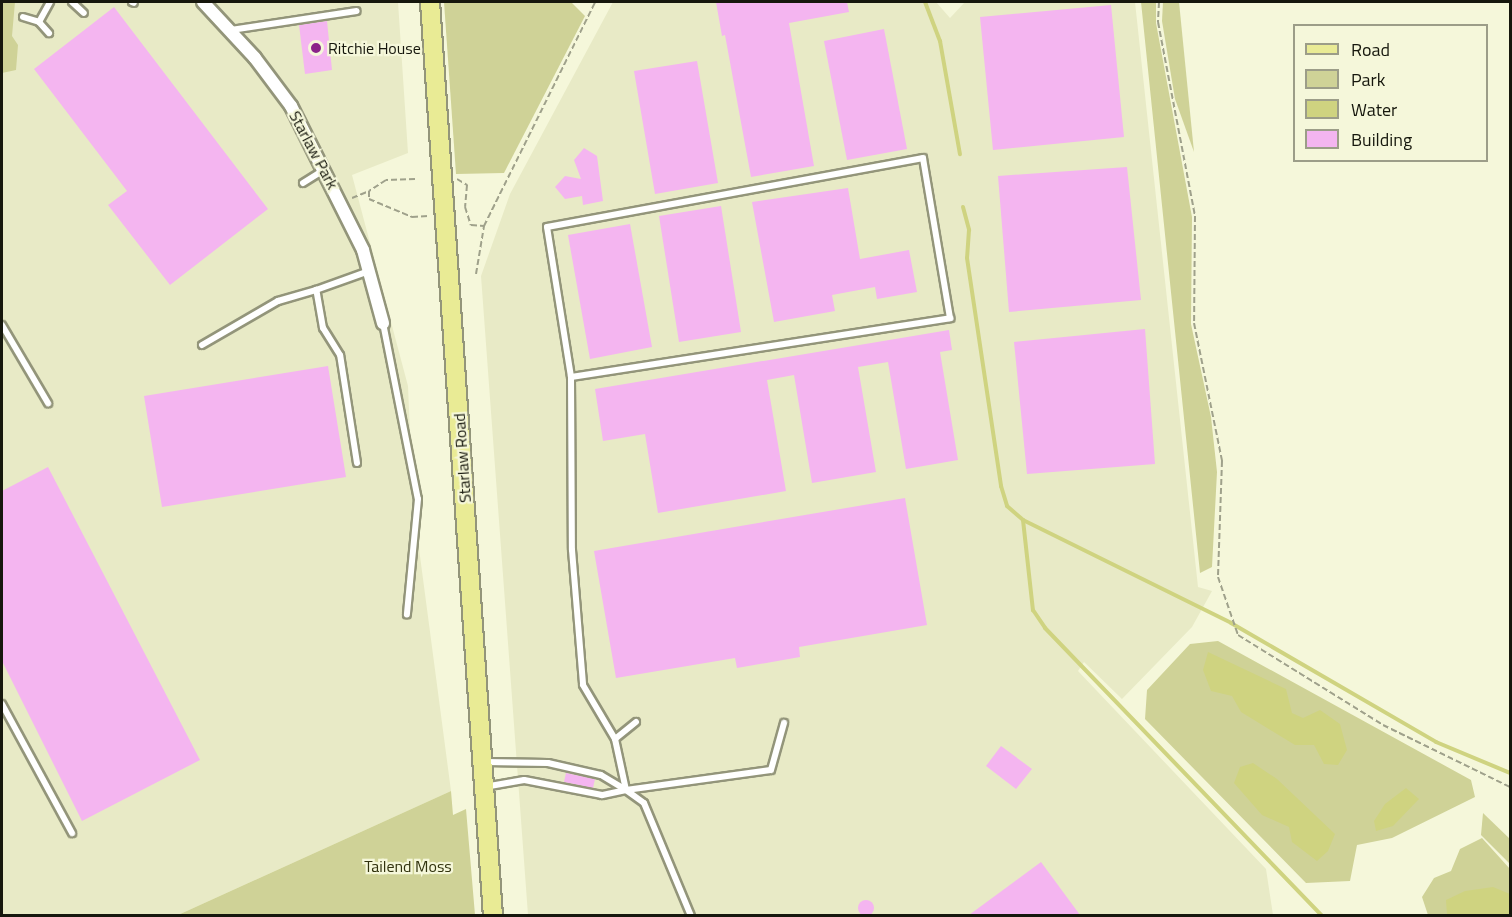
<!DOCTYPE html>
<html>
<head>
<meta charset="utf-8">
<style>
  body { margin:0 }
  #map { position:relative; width:1512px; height:917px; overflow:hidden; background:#f5f7da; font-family:"Titillium Web",sans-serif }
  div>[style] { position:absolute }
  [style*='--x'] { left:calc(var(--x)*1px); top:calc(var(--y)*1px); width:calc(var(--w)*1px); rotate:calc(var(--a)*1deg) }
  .built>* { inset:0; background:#e8eac6 }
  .green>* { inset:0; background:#cfd297 }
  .water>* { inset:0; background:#cfd380 }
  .stream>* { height:4px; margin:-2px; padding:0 2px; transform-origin:2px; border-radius:2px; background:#cfd380 }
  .building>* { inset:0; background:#f4b5f0 }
  .round { border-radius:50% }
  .path>* { height:2px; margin-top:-1px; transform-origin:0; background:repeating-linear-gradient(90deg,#9fa18b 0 6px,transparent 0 9px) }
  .roads { filter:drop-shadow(2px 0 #93957a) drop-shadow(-2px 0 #93957a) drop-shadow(0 2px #93957a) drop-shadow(0 -2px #93957a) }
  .service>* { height:6px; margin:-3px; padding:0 3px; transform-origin:3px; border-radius:3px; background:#fff }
  .minor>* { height:12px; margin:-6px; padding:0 6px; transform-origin:6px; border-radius:6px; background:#fff }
  .primary>* { height:18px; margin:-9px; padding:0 9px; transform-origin:9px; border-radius:9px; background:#e9eb95 }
  .dots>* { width:16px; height:16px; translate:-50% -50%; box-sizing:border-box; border:3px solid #f5f7da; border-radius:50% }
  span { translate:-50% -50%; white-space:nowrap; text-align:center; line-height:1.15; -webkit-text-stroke:4.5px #f5f7da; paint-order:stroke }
  .poi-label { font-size:16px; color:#16170d }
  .left { translate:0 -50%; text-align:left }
  .street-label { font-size:16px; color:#16170d }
  .park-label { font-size:16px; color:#31320e }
  .frame { position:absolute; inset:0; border:3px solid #16170d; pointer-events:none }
  .legend { position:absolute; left:1293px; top:24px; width:195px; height:138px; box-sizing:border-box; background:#f5f7da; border:2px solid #9c9d88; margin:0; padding:8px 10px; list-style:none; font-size:18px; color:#16170d }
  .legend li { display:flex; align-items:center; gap:12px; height:30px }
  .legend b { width:30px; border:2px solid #9c9d88 }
</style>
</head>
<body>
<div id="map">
  <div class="built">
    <div style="clip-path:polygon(2px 2px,398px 2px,408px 153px,352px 175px,408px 386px,413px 503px,451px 791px,178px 915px,2px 916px)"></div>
    <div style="clip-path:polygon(613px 2px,936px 2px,950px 18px,965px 2px,1135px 2px,1198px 587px,1212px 591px,1192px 627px,1122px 699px,1084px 662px,1078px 671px,1266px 869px,1273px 915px,528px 915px,481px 276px,510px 194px)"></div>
  </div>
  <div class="green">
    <div style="clip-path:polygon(2px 2px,15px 2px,12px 36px,18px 45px,16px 70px,2px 73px)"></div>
    <div style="clip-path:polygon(444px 2px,571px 2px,585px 16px,504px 173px,456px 174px)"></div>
    <div style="clip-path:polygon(1141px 2px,1156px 2px,1156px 23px,1192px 217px,1191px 324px,1211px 417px,1217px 472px,1212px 567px,1200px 573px)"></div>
    <div style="clip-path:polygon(1163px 2px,1179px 2px,1194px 152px,1175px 99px,1162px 21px)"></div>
    <div style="clip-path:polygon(1218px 641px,1471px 780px,1475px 797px,1392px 838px,1357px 845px,1350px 881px,1306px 883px,1145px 719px,1147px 690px,1190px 644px)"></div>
    <div style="clip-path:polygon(451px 791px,453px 815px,466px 809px,475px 915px,178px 915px)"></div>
    <div style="clip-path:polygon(1483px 813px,1510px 839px,1510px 864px,1481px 835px)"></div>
    <div style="clip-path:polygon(1482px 838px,1510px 869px,1510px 915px,1428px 915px,1422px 897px,1434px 878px,1451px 871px,1460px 849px)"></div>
  </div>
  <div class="water">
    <div style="clip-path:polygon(1208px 652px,1286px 689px,1292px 713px,1303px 718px,1320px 710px,1340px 724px,1347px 750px,1338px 765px,1324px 764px,1314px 745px,1295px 745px,1241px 712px,1232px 696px,1211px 691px,1203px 670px)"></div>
    <div style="clip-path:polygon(1253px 763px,1277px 779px,1335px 834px,1328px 851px,1317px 861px,1292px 842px,1289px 827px,1262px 815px,1234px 783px,1240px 767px)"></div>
    <div style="clip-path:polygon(1406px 788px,1419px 799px,1393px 826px,1376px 831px,1374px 821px,1385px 804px)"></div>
    <div style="clip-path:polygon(1493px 887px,1510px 894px,1510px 915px,1447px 915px,1446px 900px,1465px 891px)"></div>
  </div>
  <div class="stream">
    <div style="--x:925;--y:2;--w:42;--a:69"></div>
    <div style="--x:940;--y:41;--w:115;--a:80"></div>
    <div style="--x:963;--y:207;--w:24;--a:75"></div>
    <div style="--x:969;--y:230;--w:28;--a:94"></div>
    <div style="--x:967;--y:258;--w:231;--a:81.5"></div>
    <div style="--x:1001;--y:486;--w:21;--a:73"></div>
    <div style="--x:1007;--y:506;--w:21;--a:41"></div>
    <div style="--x:1023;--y:520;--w:91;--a:83.7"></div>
    <div style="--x:1033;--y:610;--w:22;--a:56"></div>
    <div style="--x:1045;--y:628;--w:400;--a:46.1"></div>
    <div style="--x:1023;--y:520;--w:232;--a:26.3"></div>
    <div style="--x:1231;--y:623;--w:237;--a:30.1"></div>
    <div style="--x:1436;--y:742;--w:80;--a:22.7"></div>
  </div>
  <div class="building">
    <div style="clip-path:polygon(716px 2px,847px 2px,849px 12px,789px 23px,814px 166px,751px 177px,725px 35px,722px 36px)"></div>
    <div style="clip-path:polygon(1111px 5px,1124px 137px,993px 150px,980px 17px)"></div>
    <div style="clip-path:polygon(114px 7px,268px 209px,170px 285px,108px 205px,127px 191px,34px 69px)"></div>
    <div style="clip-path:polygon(327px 21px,332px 70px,305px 74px,299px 25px)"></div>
    <div style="clip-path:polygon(884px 29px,907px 149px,847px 160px,824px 41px)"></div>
    <div style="clip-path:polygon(697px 61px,718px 183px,655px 194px,634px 71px)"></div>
    <div style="clip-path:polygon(584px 148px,597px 156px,603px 201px,583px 205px,582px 196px,565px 199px,555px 187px,565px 176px,581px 179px,574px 160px)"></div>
    <div style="clip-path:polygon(1127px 167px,1141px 300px,1009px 312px,998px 176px)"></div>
    <div style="clip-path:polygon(848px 188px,860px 259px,909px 250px,917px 292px,877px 299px,875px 287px,832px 295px,835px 311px,774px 322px,752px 202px)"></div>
    <div style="clip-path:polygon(721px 206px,741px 332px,679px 342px,659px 216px)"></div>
    <div style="clip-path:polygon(630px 224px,652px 347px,590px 359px,568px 235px)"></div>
    <div style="clip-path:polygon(1145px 329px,1155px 464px,1027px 474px,1014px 342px)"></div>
    <div style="clip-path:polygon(949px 330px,952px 350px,940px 352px,958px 460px,906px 469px,888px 362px,858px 367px,876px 472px,812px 483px,794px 375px,767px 380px,786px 491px,658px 513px,645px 434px,603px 441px,595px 389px)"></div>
    <div style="clip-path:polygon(328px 366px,346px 477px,162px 507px,144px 396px)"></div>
    <div style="clip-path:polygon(48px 467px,200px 760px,82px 821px,2px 661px,2px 491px)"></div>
    <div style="clip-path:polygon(905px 498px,927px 625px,799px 647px,800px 657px,737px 668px,735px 658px,616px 678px,594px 551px)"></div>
    <div style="clip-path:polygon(1001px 746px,1032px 769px,1016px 789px,986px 766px)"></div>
    <div style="clip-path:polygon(566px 773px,595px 779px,593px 788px,564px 782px)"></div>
    <div style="clip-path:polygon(1041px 862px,1080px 915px,969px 915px)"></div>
    <div class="round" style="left:858px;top:900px;width:16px;height:16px"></div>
  </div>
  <div class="path">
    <div style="--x:1159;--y:2;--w:20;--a:93"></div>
    <div style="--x:1158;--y:22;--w:197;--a:79.2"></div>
    <div style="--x:1195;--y:216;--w:107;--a:90.5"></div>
    <div style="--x:1194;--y:323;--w:141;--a:78.5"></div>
    <div style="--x:1222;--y:461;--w:116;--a:92"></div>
    <div style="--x:1218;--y:577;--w:61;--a:71"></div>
    <div style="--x:1238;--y:635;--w:171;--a:31.8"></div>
    <div style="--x:1383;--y:725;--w:141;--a:26"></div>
    <div style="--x:415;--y:179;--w:29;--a:178"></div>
    <div style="--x:386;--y:180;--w:20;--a:147"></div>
    <div style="--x:369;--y:191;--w:8;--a:90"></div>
    <div style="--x:369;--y:199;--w:47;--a:22.7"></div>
    <div style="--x:412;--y:217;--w:16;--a:-4"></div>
    <div style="--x:457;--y:179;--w:12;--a:31"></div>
    <div style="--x:467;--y:185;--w:22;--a:95"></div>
    <div style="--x:465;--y:207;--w:19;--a:72"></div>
    <div style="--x:471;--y:225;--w:13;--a:4"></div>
    <div style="--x:352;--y:198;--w:18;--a:-22"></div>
    <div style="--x:476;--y:274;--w:49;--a:-80.5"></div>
    <div style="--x:484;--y:226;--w:250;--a:-63.6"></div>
  </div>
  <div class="roads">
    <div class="service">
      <div style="--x:72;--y:2;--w:16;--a:43"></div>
      <div style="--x:132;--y:2;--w:2;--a:27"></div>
      <div style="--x:23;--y:17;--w:17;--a:17"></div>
      <div style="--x:39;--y:22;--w:15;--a:48"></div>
      <div style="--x:39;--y:22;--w:23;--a:-61"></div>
      <div style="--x:231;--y:30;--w:127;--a:-8.6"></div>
      <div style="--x:303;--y:183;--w:25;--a:-32"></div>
      <div style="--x:383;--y:323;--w:179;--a:78.8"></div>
      <div style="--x:418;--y:499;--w:116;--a:95.5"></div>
      <div style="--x:2;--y:325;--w:91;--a:59.5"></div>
      <div style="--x:202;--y:345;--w:88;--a:-30.1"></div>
      <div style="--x:278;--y:301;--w:40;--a:-16"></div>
      <div style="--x:571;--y:377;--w:384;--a:-8.8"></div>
      <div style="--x:950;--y:318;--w:162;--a:-99.6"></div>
      <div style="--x:923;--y:158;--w:382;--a:169.6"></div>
      <div style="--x:547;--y:227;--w:152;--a:80.9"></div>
      <div style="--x:571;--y:377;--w:173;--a:89.7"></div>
      <div style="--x:572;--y:550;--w:135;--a:85.3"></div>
      <div style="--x:583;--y:685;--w:63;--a:59.3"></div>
      <div style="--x:615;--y:739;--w:52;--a:77.8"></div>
      <div style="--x:626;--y:790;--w:22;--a:36"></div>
      <div style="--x:644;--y:803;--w:122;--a:67.4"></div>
      <div style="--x:357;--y:463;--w:109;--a:-98.9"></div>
      <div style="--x:340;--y:355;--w:32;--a:-122"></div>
      <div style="--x:323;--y:328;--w:39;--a:-100"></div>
      <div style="--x:316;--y:290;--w:56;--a:-19.7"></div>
      <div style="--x:2;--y:704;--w:147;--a:61.5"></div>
      <div style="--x:615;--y:739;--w:27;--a:-39"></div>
      <div style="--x:485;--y:762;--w:63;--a:0.9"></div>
      <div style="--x:548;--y:763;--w:54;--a:12.8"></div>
      <div style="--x:601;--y:775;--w:29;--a:31"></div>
      <div style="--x:626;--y:790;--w:25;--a:168"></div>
      <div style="--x:602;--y:795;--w:79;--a:-169.1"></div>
      <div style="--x:524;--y:780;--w:39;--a:170"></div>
      <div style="--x:626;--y:790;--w:146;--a:-7.9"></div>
      <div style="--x:771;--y:770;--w:49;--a:-74.5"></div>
    </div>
    <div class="minor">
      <div style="--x:203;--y:2;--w:76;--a:47.1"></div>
      <div style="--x:255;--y:58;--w:60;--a:53.1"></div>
      <div style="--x:291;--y:106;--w:161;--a:63.4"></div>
      <div style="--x:363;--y:250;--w:76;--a:74.7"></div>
    </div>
    <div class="primary">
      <div style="--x:430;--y:2;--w:916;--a:86.06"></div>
    </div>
  </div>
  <div class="dots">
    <div style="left:316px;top:48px;background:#8b2389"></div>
  </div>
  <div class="poi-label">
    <span class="left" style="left:328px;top:48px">Ritchie House</span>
  </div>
  <div class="street-label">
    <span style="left:314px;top:150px;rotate:62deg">Starlaw Park</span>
    <span style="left:462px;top:458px;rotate:-94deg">Starlaw Road</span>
  </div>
  <div class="park-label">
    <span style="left:408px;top:866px">Tailend Moss</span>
  </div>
  <div class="frame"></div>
  <ul class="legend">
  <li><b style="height:8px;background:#e9eb95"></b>Road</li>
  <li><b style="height:16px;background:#cfd297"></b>Park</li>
  <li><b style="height:16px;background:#cfd380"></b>Water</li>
  <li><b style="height:16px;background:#f4b5f0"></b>Building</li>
  </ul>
</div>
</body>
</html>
